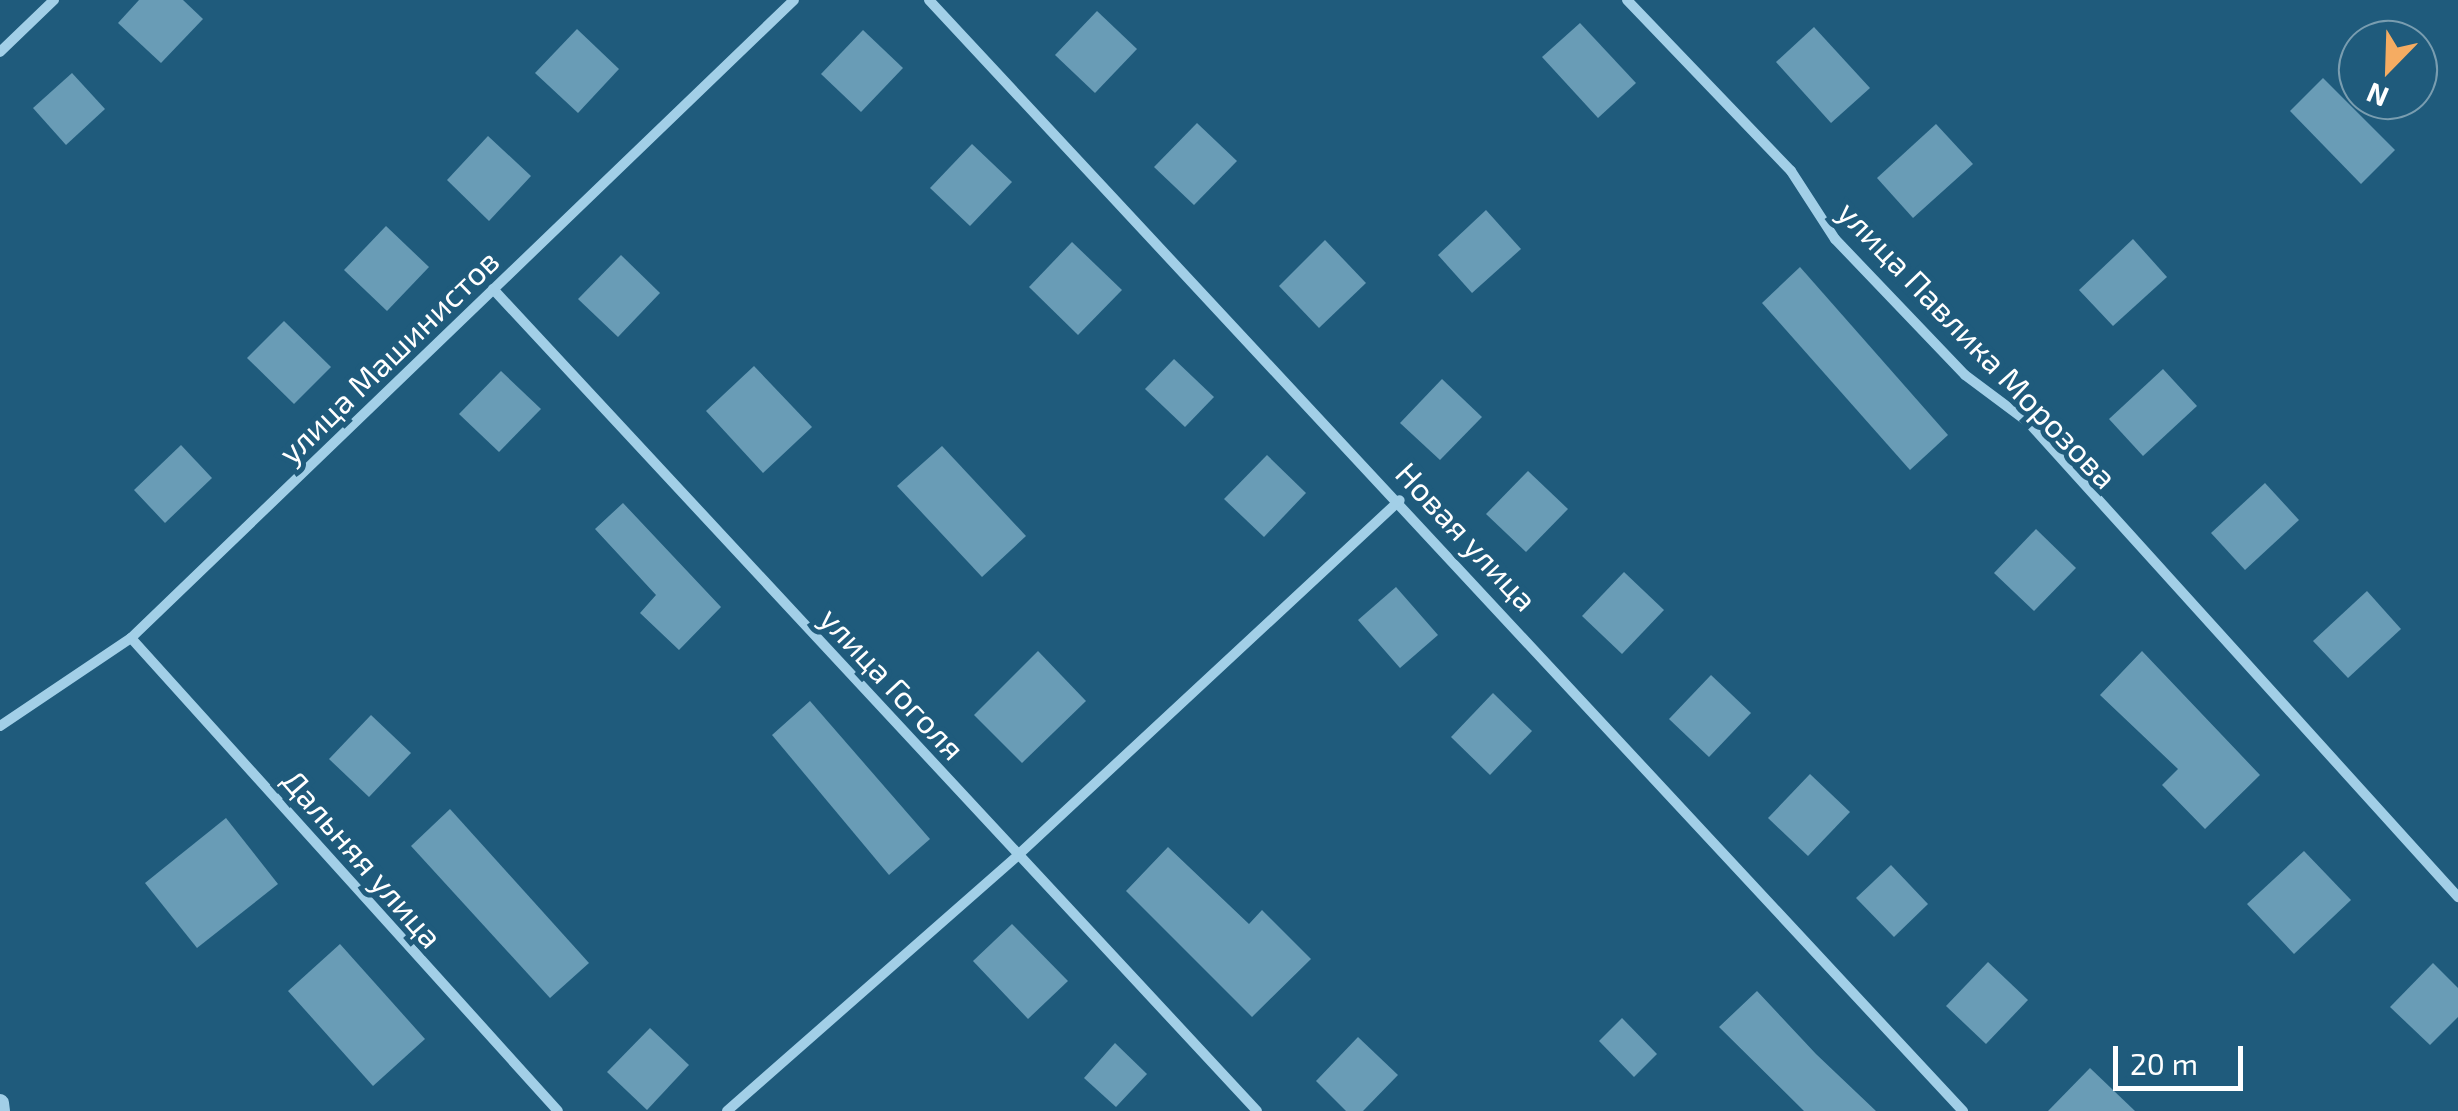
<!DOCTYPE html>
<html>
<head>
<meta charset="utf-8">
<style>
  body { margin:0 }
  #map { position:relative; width:2458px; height:1111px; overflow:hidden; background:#1f5b7c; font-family:"Exo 2",sans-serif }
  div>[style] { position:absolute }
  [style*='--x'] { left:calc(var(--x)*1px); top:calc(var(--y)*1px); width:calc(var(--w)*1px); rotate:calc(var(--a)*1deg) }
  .building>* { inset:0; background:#699cb6 }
  .minor>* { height:10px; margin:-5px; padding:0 5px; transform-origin:5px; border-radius:5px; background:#a2cfe7 }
  .tertiary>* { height:18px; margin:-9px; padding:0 9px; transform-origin:9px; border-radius:9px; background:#a2cfe7 }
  span { translate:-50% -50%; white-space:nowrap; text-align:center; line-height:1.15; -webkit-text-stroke:10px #1f5b7c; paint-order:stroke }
  .street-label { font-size:32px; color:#fff }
  .north { position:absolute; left:2338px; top:20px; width:100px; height:100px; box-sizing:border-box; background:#1f5b7c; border:2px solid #799db0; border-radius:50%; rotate:203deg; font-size:28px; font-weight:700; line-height:40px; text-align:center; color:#fff }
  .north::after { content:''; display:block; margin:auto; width:35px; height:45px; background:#f5ac62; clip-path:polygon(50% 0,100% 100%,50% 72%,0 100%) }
  .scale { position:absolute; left:2113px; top:1046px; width:130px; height:45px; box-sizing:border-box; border:5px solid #fff; border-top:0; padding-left:12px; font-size:30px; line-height:35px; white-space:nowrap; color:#fff; -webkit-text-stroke:8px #1f5b7c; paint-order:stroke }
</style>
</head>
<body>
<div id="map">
  <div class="building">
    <div style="clip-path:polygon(139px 0,183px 0,203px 19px,161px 63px,118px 23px)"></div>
    <div style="clip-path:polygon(1097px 11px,1137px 49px,1095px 93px,1055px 55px)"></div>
    <div style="clip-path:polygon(1580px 23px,1636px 83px,1598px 118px,1542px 57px)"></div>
    <div style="clip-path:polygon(1814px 27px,1870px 88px,1831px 123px,1776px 62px)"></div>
    <div style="clip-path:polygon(577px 29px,619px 69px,578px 113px,535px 73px)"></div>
    <div style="clip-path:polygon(863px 30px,903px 68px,861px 112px,821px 74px)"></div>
    <div style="clip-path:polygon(72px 73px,105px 109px,66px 145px,33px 108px)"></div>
    <div style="clip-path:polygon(2323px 78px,2395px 150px,2361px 184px,2290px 111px)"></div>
    <div style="clip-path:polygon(1197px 123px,1237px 161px,1194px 205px,1154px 167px)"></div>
    <div style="clip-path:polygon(1936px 124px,1973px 164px,1913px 218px,1877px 178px)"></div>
    <div style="clip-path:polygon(488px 136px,531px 176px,489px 221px,447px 180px)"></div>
    <div style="clip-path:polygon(972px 144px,1012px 182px,970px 226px,930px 188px)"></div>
    <div style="clip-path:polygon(1486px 210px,1521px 249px,1472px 293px,1438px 255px)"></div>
    <div style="clip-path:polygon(386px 226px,429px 267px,387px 311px,344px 270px)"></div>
    <div style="clip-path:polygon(2133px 239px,2167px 277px,2113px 326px,2079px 290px)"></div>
    <div style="clip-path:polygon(1325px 240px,1366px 283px,1319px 328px,1279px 286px)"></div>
    <div style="clip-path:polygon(1072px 242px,1122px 290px,1078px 335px,1029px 287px)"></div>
    <div style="clip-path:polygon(621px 255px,660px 293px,618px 337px,578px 299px)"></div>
    <div style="clip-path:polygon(1800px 267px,1948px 435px,1910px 470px,1762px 303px)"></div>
    <div style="clip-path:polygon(284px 321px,331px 367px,294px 404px,247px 358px)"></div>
    <div style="clip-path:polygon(1174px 359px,1214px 397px,1185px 427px,1145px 389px)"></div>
    <div style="clip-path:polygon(754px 366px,812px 427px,763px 473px,706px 411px)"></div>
    <div style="clip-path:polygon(2163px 369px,2197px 406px,2143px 456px,2109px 419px)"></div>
    <div style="clip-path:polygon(501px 371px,541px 409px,499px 452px,459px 414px)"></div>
    <div style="clip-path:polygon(1442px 379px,1482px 417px,1440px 460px,1400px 423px)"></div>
    <div style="clip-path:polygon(181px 445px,212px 478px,165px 523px,134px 490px)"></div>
    <div style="clip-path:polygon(942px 446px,1026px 536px,982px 577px,897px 486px)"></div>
    <div style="clip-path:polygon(1267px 455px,1306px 493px,1264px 537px,1224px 499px)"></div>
    <div style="clip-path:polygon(1528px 471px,1568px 509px,1526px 552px,1486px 514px)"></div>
    <div style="clip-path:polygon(2265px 483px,2299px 520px,2245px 570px,2211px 533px)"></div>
    <div style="clip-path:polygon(623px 503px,721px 607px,679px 650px,640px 613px,656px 595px,595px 529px)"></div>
    <div style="clip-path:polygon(2036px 529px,2076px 568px,2034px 611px,1994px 573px)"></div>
    <div style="clip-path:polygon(1624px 572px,1664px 610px,1622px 654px,1582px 616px)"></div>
    <div style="clip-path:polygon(1396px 587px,1438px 635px,1400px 668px,1358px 620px)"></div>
    <div style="clip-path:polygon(2367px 591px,2401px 629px,2348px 678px,2313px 641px)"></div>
    <div style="clip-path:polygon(1038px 651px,1086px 701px,1022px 763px,974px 715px)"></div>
    <div style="clip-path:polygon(2142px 651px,2260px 775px,2205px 829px,2162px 785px,2178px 769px,2100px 695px)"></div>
    <div style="clip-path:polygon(1711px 675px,1751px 713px,1709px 757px,1669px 719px)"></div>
    <div style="clip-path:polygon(1493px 693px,1532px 731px,1490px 775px,1451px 737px)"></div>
    <div style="clip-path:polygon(810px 701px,930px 839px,889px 875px,772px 735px)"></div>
    <div style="clip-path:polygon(371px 715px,411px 753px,369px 797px,329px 759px)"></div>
    <div style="clip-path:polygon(1810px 774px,1850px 812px,1808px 856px,1768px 818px)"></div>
    <div style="clip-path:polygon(450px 809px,589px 963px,550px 998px,411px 846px)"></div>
    <div style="clip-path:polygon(226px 818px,278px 884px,197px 948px,145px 883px)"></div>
    <div style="clip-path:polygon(1168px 847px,1249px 924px,1262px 910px,1311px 959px,1252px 1017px,1126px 891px)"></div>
    <div style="clip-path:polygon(2304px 851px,2351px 900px,2294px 954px,2247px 904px)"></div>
    <div style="clip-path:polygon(1891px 865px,1928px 904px,1894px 937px,1856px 898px)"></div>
    <div style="clip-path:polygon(1012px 924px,1068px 981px,1028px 1019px,973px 961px)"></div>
    <div style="clip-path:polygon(340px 944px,425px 1039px,373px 1086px,288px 991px)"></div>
    <div style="clip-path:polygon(1988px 962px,2028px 1000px,1986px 1044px,1946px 1006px)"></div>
    <div style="clip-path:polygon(2433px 963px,2458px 988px,2458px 1017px,2430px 1045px,2390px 1007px)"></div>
    <div style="clip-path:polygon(1757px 991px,1816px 1054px,1876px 1111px,1804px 1111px,1719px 1027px)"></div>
    <div style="clip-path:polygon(1622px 1018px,1657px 1054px,1634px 1077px,1599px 1041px)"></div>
    <div style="clip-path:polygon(650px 1028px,689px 1065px,647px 1110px,607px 1072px)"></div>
    <div style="clip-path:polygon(1358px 1037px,1398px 1075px,1363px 1111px,1346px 1111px,1316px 1081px)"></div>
    <div style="clip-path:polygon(1115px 1043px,1147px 1074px,1116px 1107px,1084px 1078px)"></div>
    <div style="clip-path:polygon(2090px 1068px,2135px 1111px,2048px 1111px)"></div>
  </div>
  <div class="minor">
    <div style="--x:929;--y:0;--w:1518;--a:47.06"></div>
    <div style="--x:1627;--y:0;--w:237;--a:46.2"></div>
    <div style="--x:1791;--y:171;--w:81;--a:57.1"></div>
    <div style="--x:1835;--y:239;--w:188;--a:46.3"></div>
    <div style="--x:1965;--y:375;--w:79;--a:36.7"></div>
    <div style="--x:2028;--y:422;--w:641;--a:47.85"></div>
    <div style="--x:0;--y:52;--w:75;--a:-43.9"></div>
    <div style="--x:493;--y:289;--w:1122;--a:47.09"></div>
    <div style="--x:131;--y:638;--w:637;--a:47.93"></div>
    <div style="--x:0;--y:726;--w:158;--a:-33.9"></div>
    <div style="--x:131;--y:638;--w:920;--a:-43.9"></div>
    <div style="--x:727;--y:1111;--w:388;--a:-41.3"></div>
    <div style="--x:1018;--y:855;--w:521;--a:-42.9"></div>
  </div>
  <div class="tertiary">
    <div style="--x:0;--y:1103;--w:8;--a:83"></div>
  </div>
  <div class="street-label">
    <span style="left:1978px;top:344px;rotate:46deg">улица Павлика Морозова</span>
    <span style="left:388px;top:356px;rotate:-44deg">улица Машинистов</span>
    <span style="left:1467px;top:536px;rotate:47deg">Новая улица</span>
    <span style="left:893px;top:683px;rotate:47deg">улица Гоголя</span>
    <span style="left:363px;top:858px;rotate:49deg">Дальняя улица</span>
  </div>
  <div class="north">N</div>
  <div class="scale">20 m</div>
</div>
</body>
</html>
